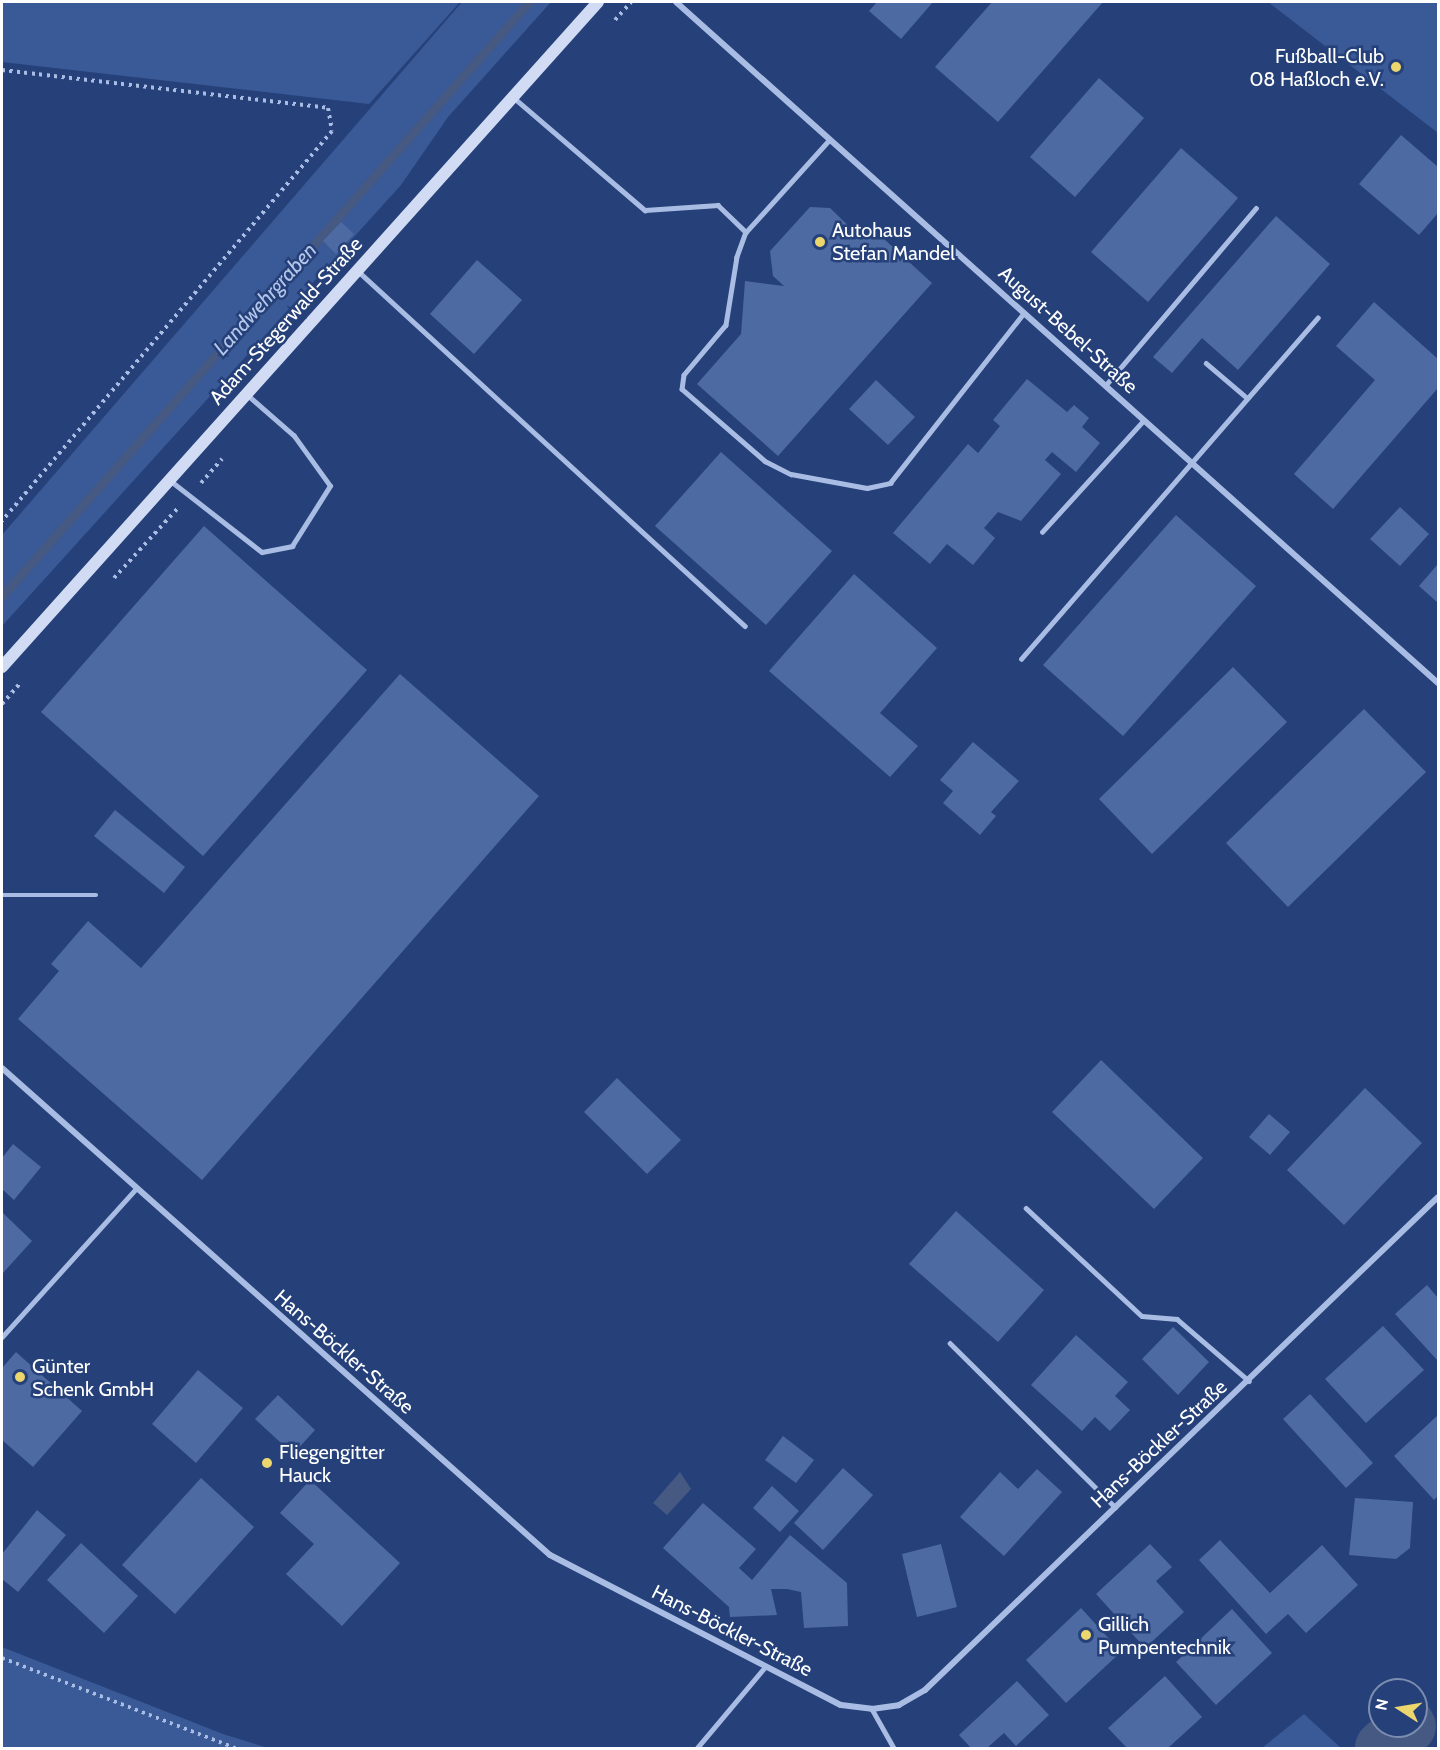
<!DOCTYPE html>
<html>
<head>
<meta charset="utf-8">
<style>
  body { margin:0 }
  #map { position:relative; width:1440px; height:1750px; overflow:hidden; background:#264179; font-family:Cabin,sans-serif }
  div>[style] { position:absolute }
  [style*='--x'] { left:calc(var(--x)*1px); top:calc(var(--y)*1px); width:calc(var(--w)*1px); rotate:calc(var(--a)*1deg) }
  .green>* { inset:0; background:#395997 }
  .water>* { inset:0; background:#455983 }
  .stream>* { height:9px; margin:-4.5px; padding:0 4.5px; transform-origin:4.5px; border-radius:4.5px; background:#455983 }
  .river>* { height:56px; margin:-28px; padding:0 28px; transform-origin:28px; border-radius:28px; background:#455983 }
  .building>* { inset:0; background:#4e6aa3 }
  .path>* { height:4px; margin-top:-2px; transform-origin:0; background:repeating-linear-gradient(90deg,#a9bde4 0 3px,transparent 0 7.5px) }
  .service>* { height:4.5px; margin:-2.25px; padding:0 2.25px; transform-origin:2.25px; border-radius:2.25px; background:#a9bde4 }
  .minor>* { height:6px; margin:-3px; padding:0 3px; transform-origin:3px; border-radius:3px; background:#a9bde4 }
  .secondary>* { height:12px; margin:-6px; padding:0 6px; transform-origin:6px; border-radius:6px; background:#d1dcf4 }
  .dots>* { width:16px; height:16px; translate:-50% -50%; box-sizing:border-box; border:3px solid #264179; border-radius:50% }
  span { translate:-50% -50%; white-space:nowrap; text-align:center; line-height:1.15; -webkit-text-stroke:5px #264179; paint-order:stroke }
  .poi-label { font-size:20px; color:#fff }
  .right { translate:-100% -50%; text-align:right }
  .left { translate:0 -50%; text-align:left }
  .street-label { font-size:20px; color:#fff }
  .water-label { font-size:21px; color:#b4c7eb; font-style:italic }
  .frame { position:absolute; inset:0; border:3px solid #fff; pointer-events:none }
  .north { position:absolute; left:1368px; top:1678px; width:60px; height:60px; box-sizing:border-box; background:#264179; border:2px solid #7d8daf; border-radius:50%; rotate:282deg; font-size:16px; font-weight:700; line-height:24px; text-align:center; color:#fff }
  .north::after { content:''; display:block; margin:auto; width:21px; height:27px; background:#ecd66e; clip-path:polygon(50% 0,100% 100%,50% 72%,0 100%) }
</style>
</head>
<body>
<div id="map">
  <div class="green">
    <div style="clip-path:polygon(2px 2px,460px 2px,369px 104px,2px 62px)"></div>
    <div style="clip-path:polygon(462px 2px,551px 2px,448px 117px,401px 185px,2px 626px,2px 535px)"></div>
    <div style="clip-path:polygon(1268px 2px,1438px 2px,1438px 133px)"></div>
    <div style="clip-path:polygon(2px 1647px,223px 1734px,268px 1748px,2px 1748px)"></div>
    <div style="clip-path:polygon(1304px 1714px,1341px 1748px,1262px 1748px)"></div>
  </div>
  <div class="water">
    <div style="clip-path:polygon(680px 1472px,691px 1489px,667px 1515px,653px 1503px)"></div>
  </div>
  <div class="stream">
    <div style="--x:2;--y:596;--w:794;--a:-48.42"></div>
  </div>
  <div class="river">
    <div style="--x:1383;--y:1748;--w:33;--a:-41"></div>
  </div>
  <div class="building">
    <div style="clip-path:polygon(877px 2px,933px 2px,901px 39px,869px 11px)"></div>
    <div style="clip-path:polygon(992px 2px,1103px 2px,998px 122px,935px 67px)"></div>
    <div style="clip-path:polygon(1099px 78px,1144px 118px,1075px 197px,1030px 157px)"></div>
    <div style="clip-path:polygon(1401px 135px,1438px 167px,1438px 213px,1419px 235px,1359px 184px)"></div>
    <div style="clip-path:polygon(1181px 148px,1238px 198px,1148px 302px,1091px 252px)"></div>
    <div style="clip-path:polygon(810px 207px,830px 208px,861px 238px,884px 239px,932px 283px,778px 456px,697px 384px,741px 334px,745px 281px,784px 286px,773px 276px,770px 251px)"></div>
    <div style="clip-path:polygon(1276px 216px,1330px 264px,1238px 370px,1202px 338px,1172px 373px,1153px 357px)"></div>
    <div style="clip-path:polygon(341px 222px,354px 234px,336px 254px,323px 241px)"></div>
    <div style="clip-path:polygon(477px 260px,522px 300px,474px 354px,430px 314px)"></div>
    <div style="clip-path:polygon(1374px 302px,1438px 359px,1438px 388px,1333px 509px,1294px 474px,1375px 380px,1336px 346px)"></div>
    <div style="clip-path:polygon(1027px 379px,1067px 412px,1074px 405px,1089px 418px,1082px 427px,1100px 443px,1076px 472px,1052px 452px,1045px 460px,1061px 474px,1021px 521px,998px 512px,984px 528px,995px 538px,973px 565px,947px 544px,930px 564px,893px 533px,968px 444px,978px 453px,1000px 426px,993px 420px)"></div>
    <div style="clip-path:polygon(876px 380px,915px 417px,888px 445px,849px 409px)"></div>
    <div style="clip-path:polygon(721px 452px,832px 551px,766px 625px,655px 526px)"></div>
    <div style="clip-path:polygon(1400px 507px,1429px 534px,1400px 566px,1370px 539px)"></div>
    <div style="clip-path:polygon(1176px 515px,1256px 586px,1123px 736px,1043px 665px)"></div>
    <div style="clip-path:polygon(204px 526px,367px 670px,203px 856px,41px 712px)"></div>
    <div style="clip-path:polygon(1438px 564px,1438px 603px,1419px 586px)"></div>
    <div style="clip-path:polygon(854px 574px,937px 648px,880px 713px,918px 746px,890px 777px,769px 671px)"></div>
    <div style="clip-path:polygon(1233px 667px,1287px 722px,1152px 854px,1099px 799px)"></div>
    <div style="clip-path:polygon(400px 674px,539px 796px,202px 1180px,18px 1019px,59px 971px,51px 964px,88px 921px,141px 968px)"></div>
    <div style="clip-path:polygon(1364px 709px,1426px 772px,1288px 907px,1226px 843px)"></div>
    <div style="clip-path:polygon(973px 742px,1019px 781px,991px 812px,996px 816px,980px 835px,943px 803px,953px 791px,940px 780px)"></div>
    <div style="clip-path:polygon(115px 810px,185px 867px,164px 893px,94px 836px)"></div>
    <div style="clip-path:polygon(1101px 1060px,1203px 1158px,1154px 1209px,1052px 1112px)"></div>
    <div style="clip-path:polygon(617px 1078px,681px 1140px,647px 1174px,584px 1112px)"></div>
    <div style="clip-path:polygon(1365px 1088px,1422px 1143px,1344px 1225px,1287px 1170px)"></div>
    <div style="clip-path:polygon(1269px 1114px,1290px 1132px,1270px 1155px,1249px 1137px)"></div>
    <div style="clip-path:polygon(13px 1144px,41px 1167px,14px 1200px,2px 1189px,2px 1158px)"></div>
    <div style="clip-path:polygon(956px 1211px,1044px 1290px,998px 1342px,909px 1264px)"></div>
    <div style="clip-path:polygon(2px 1212px,32px 1241px,2px 1274px)"></div>
    <div style="clip-path:polygon(1427px 1285px,1438px 1298px,1438px 1361px,1395px 1314px)"></div>
    <div style="clip-path:polygon(1383px 1326px,1424px 1370px,1366px 1423px,1325px 1379px)"></div>
    <div style="clip-path:polygon(1173px 1327px,1209px 1362px,1178px 1395px,1142px 1359px)"></div>
    <div style="clip-path:polygon(1076px 1335px,1128px 1382px,1115px 1396px,1130px 1410px,1110px 1431px,1095px 1417px,1082px 1431px,1031px 1385px)"></div>
    <div style="clip-path:polygon(16px 1352px,82px 1411px,33px 1467px,2px 1440px,2px 1368px)"></div>
    <div style="clip-path:polygon(198px 1370px,243px 1408px,196px 1463px,152px 1424px)"></div>
    <div style="clip-path:polygon(1310px 1394px,1373px 1463px,1346px 1488px,1283px 1419px)"></div>
    <div style="clip-path:polygon(278px 1395px,315px 1430px,293px 1454px,255px 1419px)"></div>
    <div style="clip-path:polygon(1438px 1415px,1438px 1496px,1434px 1500px,1394px 1456px)"></div>
    <div style="clip-path:polygon(783px 1436px,814px 1460px,796px 1483px,765px 1460px)"></div>
    <div style="clip-path:polygon(843px 1468px,873px 1495px,823px 1550px,794px 1523px)"></div>
    <div style="clip-path:polygon(1037px 1469px,1062px 1492px,1004px 1556px,960px 1517px,1000px 1472px,1018px 1489px)"></div>
    <div style="clip-path:polygon(201px 1478px,254px 1527px,175px 1614px,122px 1565px)"></div>
    <div style="clip-path:polygon(310px 1480px,400px 1563px,342px 1626px,286px 1574px,314px 1544px,280px 1513px)"></div>
    <div style="clip-path:polygon(772px 1486px,799px 1511px,780px 1532px,753px 1508px)"></div>
    <div style="clip-path:polygon(1355px 1498px,1413px 1502px,1410px 1548px,1396px 1559px,1349px 1555px)"></div>
    <div style="clip-path:polygon(703px 1503px,756px 1549px,739px 1568px,752px 1580px,790px 1535px,847px 1583px,848px 1626px,804px 1628px,801px 1592px,787px 1589px,771px 1589px,777px 1615px,730px 1617px,729px 1607px,663px 1548px)"></div>
    <div style="clip-path:polygon(37px 1510px,66px 1535px,18px 1592px,2px 1579px,2px 1554px)"></div>
    <div style="clip-path:polygon(1220px 1540px,1270px 1593px,1322px 1545px,1358px 1585px,1306px 1633px,1288px 1614px,1266px 1634px,1199px 1560px)"></div>
    <div style="clip-path:polygon(81px 1543px,138px 1596px,104px 1633px,47px 1580px)"></div>
    <div style="clip-path:polygon(941px 1544px,957px 1607px,917px 1617px,902px 1554px)"></div>
    <div style="clip-path:polygon(1150px 1544px,1172px 1567px,1156px 1581px,1184px 1612px,1145px 1648px,1096px 1594px)"></div>
    <div style="clip-path:polygon(1081px 1608px,1121px 1652px,1066px 1703px,1026px 1660px)"></div>
    <div style="clip-path:polygon(1232px 1609px,1272px 1653px,1216px 1705px,1176px 1662px)"></div>
    <div style="clip-path:polygon(1165px 1676px,1202px 1717px,1168px 1748px,1127px 1748px,1108px 1728px)"></div>
    <div style="clip-path:polygon(1017px 1681px,1049px 1715px,1016px 1746px,1004px 1733px,987px 1748px,971px 1748px,959px 1735px)"></div>
  </div>
  <div class="path">
    <div style="--x:615;--y:20;--w:24;--a:-48"></div>
    <div style="--x:2;--y:70;--w:328;--a:6.6"></div>
    <div style="--x:328;--y:108;--w:23;--a:80"></div>
    <div style="--x:332;--y:131;--w:511;--a:130.24"></div>
    <div style="--x:201;--y:483;--w:32;--a:-49"></div>
    <div style="--x:114;--y:578;--w:95;--a:-47.6"></div>
    <div style="--x:2;--y:704;--w:29;--a:-49"></div>
    <div style="--x:2;--y:1658;--w:250;--a:21.1"></div>
  </div>
  <div class="service">
    <div style="--x:513;--y:97;--w:174;--a:40.6"></div>
    <div style="--x:645;--y:210;--w:73;--a:-3.9"></div>
    <div style="--x:718;--y:205;--w:39;--a:44"></div>
    <div style="--x:746;--y:232;--w:124;--a:-47.9"></div>
    <div style="--x:746;--y:232;--w:27;--a:110"></div>
    <div style="--x:737;--y:257;--w:69;--a:99.2"></div>
    <div style="--x:726;--y:325;--w:65;--a:130"></div>
    <div style="--x:684;--y:375;--w:14;--a:98"></div>
    <div style="--x:682;--y:389;--w:110;--a:40.9"></div>
    <div style="--x:765;--y:461;--w:29;--a:27"></div>
    <div style="--x:791;--y:474;--w:77;--a:10.4"></div>
    <div style="--x:867;--y:488;--w:24;--a:-12"></div>
    <div style="--x:890;--y:483;--w:216;--a:-51.8"></div>
    <div style="--x:358;--y:271;--w:525;--a:42.53"></div>
    <div style="--x:1206;--y:363;--w:52;--a:40.4"></div>
    <div style="--x:1105;--y:386;--w:233;--a:-49.7"></div>
    <div style="--x:171;--y:481;--w:115;--a:38"></div>
    <div style="--x:262;--y:552;--w:31;--a:-11"></div>
    <div style="--x:292;--y:546;--w:71;--a:-57.7"></div>
    <div style="--x:330;--y:486;--w:62;--a:-125.8"></div>
    <div style="--x:294;--y:436;--w:61;--a:-139"></div>
    <div style="--x:1042;--y:532;--w:151;--a:-47.7"></div>
    <div style="--x:1021;--y:659;--w:452;--a:-49"></div>
    <div style="--x:2;--y:895;--w:94;--a:0"></div>
    <div style="--x:1026;--y:1208;--w:158;--a:43"></div>
    <div style="--x:1142;--y:1316;--w:35;--a:5"></div>
    <div style="--x:1177;--y:1319;--w:95;--a:40.7"></div>
    <div style="--x:2;--y:1337;--w:198;--a:-47.9"></div>
    <div style="--x:950;--y:1343;--w:233;--a:44.8"></div>
    <div style="--x:872;--y:1709;--w:45;--a:60.6"></div>
    <div style="--x:697;--y:1748;--w:106;--a:-50"></div>
  </div>
  <div class="minor">
    <div style="--x:676;--y:2;--w:1022;--a:41.79"></div>
    <div style="--x:2;--y:1068;--w:733;--a:41.63"></div>
    <div style="--x:550;--y:1555;--w:327;--a:27.3"></div>
    <div style="--x:841;--y:1705;--w:31;--a:7"></div>
    <div style="--x:872;--y:1709;--w:27;--a:-8"></div>
    <div style="--x:899;--y:1705;--w:30;--a:-30"></div>
    <div style="--x:925;--y:1690;--w:711;--a:-43.86"></div>
  </div>
  <div class="secondary">
    <div style="--x:2;--y:667;--w:893;--a:-48.13"></div>
  </div>
  <div class="dots">
    <div style="left:1396px;top:67px;background:#ecd66e"></div>
    <div style="left:820px;top:242px;background:#ecd66e"></div>
    <div style="left:20px;top:1377px;background:#ecd66e"></div>
    <div style="left:267px;top:1463px;background:#ecd66e"></div>
    <div style="left:1086px;top:1635px;background:#ecd66e"></div>
  </div>
  <div class="poi-label">
    <span class="right" style="left:1384px;top:68px">Fußball-Club<br>08 Haßloch e.V.</span>
    <span class="left" style="left:832px;top:242px">Autohaus<br>Stefan Mandel</span>
    <span class="left" style="left:32px;top:1378px">Günter<br>Schenk GmbH</span>
    <span class="left" style="left:279px;top:1464px">Fliegengitter<br>Hauck</span>
    <span class="left" style="left:1098px;top:1636px">Gillich<br>Pumpentechnik</span>
  </div>
  <div class="street-label">
    <span style="left:286px;top:321px;rotate:-48deg">Adam-Stegerwald-Straße</span>
    <span style="left:1068px;top:330px;rotate:42deg">August-Bebel-Straße</span>
    <span style="left:344px;top:1352px;rotate:41deg">Hans-Böckler-Straße</span>
    <span style="left:1159px;top:1444px;rotate:-43deg">Hans-Böckler-Straße</span>
    <span style="left:732px;top:1631px;rotate:27deg">Hans-Böckler-Straße</span>
  </div>
  <div class="water-label">
    <span style="left:265px;top:299px;rotate:-48deg">Landwehrgraben</span>
  </div>
  <div class="frame"></div>
  <div class="north">N</div>
</div>
</body>
</html>
